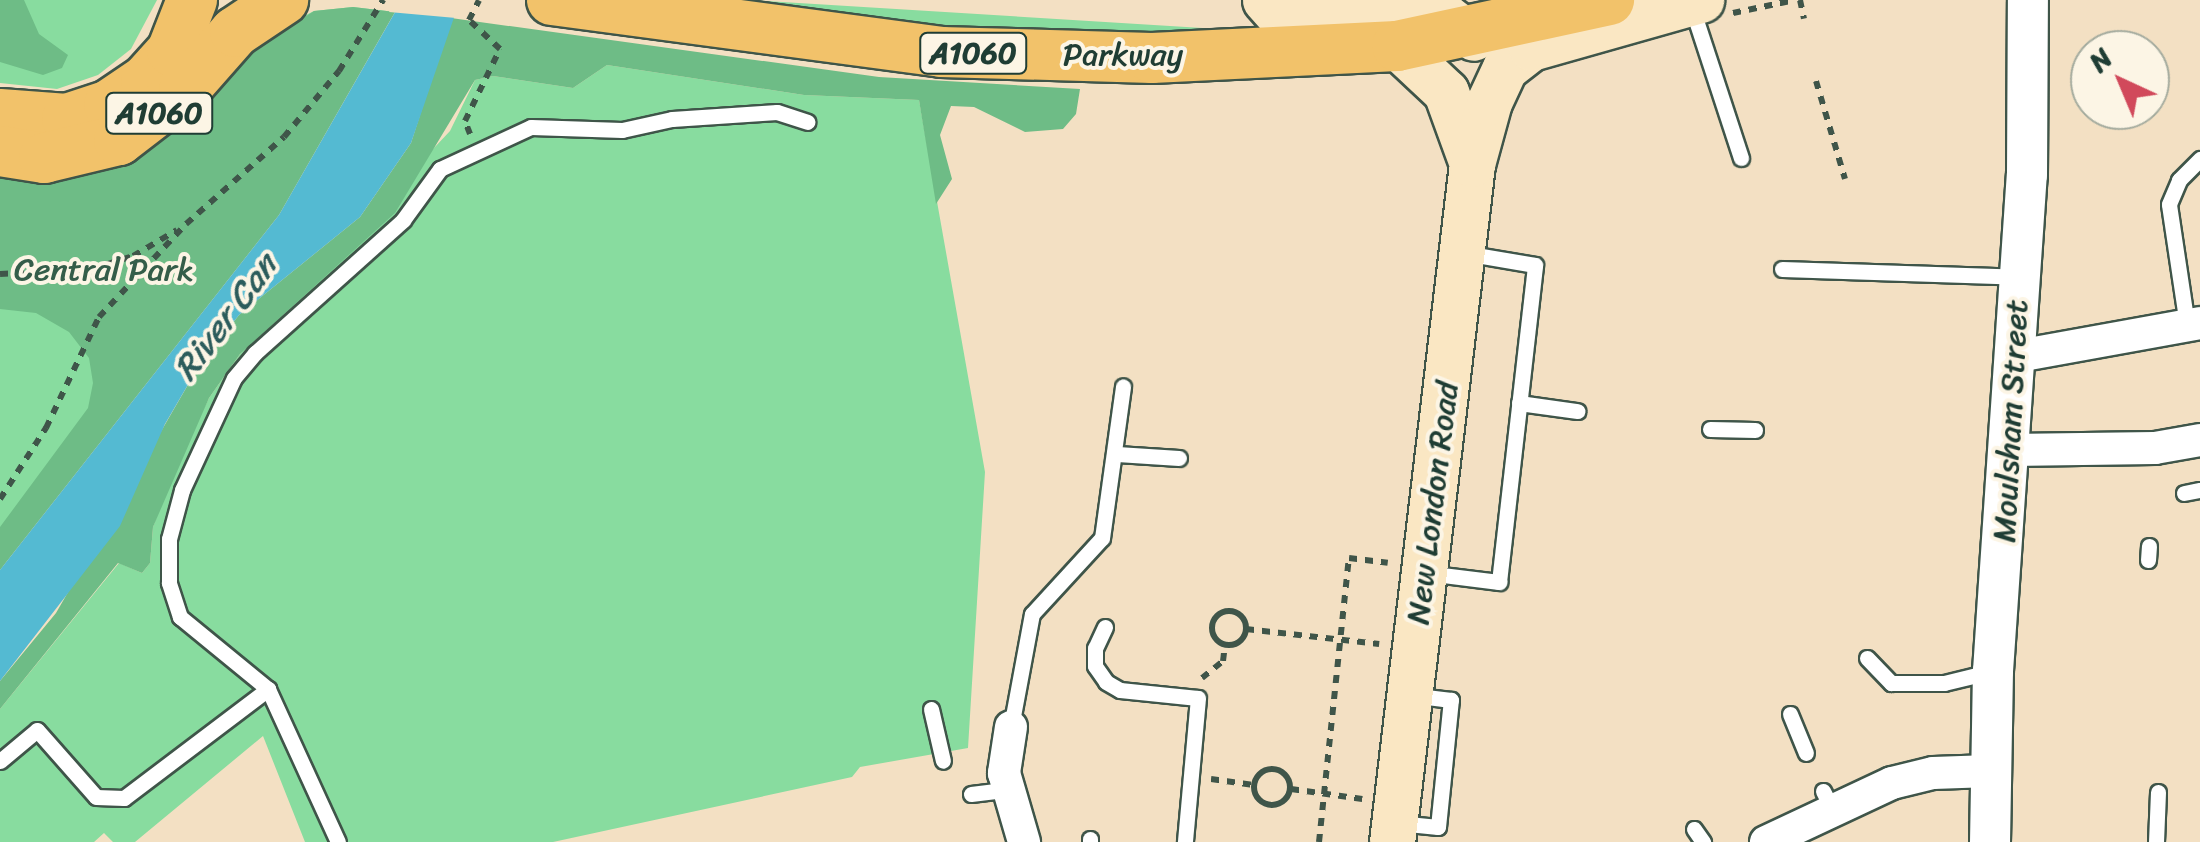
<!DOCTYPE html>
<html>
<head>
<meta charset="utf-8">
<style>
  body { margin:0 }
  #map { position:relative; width:2200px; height:842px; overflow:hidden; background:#f3e0c3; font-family:Sriracha,sans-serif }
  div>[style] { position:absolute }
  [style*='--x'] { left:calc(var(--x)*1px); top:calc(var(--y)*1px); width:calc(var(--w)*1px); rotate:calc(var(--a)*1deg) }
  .green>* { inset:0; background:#88dc9f }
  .forest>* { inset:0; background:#6ebc86 }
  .water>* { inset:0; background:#54bad2 }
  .pier>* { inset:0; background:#f3e0c3 }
  .path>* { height:6px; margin-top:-3px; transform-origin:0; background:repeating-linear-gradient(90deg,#3f5549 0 8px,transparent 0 16px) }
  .path>.ring { margin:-3px; padding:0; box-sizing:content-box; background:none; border:6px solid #3f5549; border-radius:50% }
  .roads { filter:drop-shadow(2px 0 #3f5549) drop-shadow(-2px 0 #3f5549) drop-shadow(0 2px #3f5549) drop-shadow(0 -2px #3f5549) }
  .service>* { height:15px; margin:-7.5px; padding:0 7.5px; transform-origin:7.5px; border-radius:7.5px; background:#fff }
  .minor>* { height:32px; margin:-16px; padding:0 16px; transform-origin:16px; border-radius:16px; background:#fff }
  .tertiary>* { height:40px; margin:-20px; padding:0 20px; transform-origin:20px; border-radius:20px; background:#fff }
  .secondary>* { height:45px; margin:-22.5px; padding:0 22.5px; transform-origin:22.5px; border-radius:22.5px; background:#fae7c3 }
  .primary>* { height:50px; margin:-25px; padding:0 25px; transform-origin:25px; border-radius:25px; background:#f2c26a }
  span { translate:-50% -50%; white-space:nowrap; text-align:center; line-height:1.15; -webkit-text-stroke:8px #fcf5e5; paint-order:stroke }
  .shield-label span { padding:2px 8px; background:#fcf5e5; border:2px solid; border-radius:8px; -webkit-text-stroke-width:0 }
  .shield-label { font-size:30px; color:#1f3d34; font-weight:700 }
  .street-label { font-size:32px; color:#1f3d34 }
  .park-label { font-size:32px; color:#345d49 }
  .water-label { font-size:35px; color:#2c5c5c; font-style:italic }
  .north { position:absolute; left:2070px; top:30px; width:100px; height:100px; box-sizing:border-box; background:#fcf5e5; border:2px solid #a4ab9e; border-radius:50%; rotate:316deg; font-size:28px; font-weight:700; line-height:40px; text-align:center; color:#1f3d34 }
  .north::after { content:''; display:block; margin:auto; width:35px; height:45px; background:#d1495b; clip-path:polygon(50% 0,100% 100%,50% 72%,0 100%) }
</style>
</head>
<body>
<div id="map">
  <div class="green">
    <div style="clip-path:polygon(0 0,157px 0,131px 49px,98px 75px,57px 89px,0 83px)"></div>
    <div style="clip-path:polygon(677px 0,749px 0,1251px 31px,1061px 40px)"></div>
    <div style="clip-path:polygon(353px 7px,395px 12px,0 570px,0 167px,314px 11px)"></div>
    <div style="clip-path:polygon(607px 65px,804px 95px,919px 100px,985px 472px,968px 748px,860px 767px,852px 777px,553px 842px,305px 842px,263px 736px,135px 842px,113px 842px,104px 833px,94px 842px,0 842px,0 709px,119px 563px,142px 573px,150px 563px,153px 527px,175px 467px,209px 398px,240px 354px,450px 131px,475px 80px,493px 76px,573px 88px)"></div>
  </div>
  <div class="forest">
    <div style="clip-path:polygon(0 0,24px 0,39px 34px,68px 55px,62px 68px,43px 75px,0 62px)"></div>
    <div style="clip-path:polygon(353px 7px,395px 12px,279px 215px,0 570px,0 527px,88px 408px,93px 383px,89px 358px,69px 332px,36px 313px,0 309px,0 167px,230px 66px,314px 11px)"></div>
    <div style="clip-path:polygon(451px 18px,879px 77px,1080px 89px,1076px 114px,1063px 129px,1025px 132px,974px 107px,951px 106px,940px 135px,952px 179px,936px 204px,919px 100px,804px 95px,607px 65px,573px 88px,493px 76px,475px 80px,395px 213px,240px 354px,209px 398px,153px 527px,150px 563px,142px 573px,118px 563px,0 709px,0 681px,56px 613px,200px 364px,239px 315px,360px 217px,411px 143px)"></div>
  </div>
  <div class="water">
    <div style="clip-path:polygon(402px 0,460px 0,411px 143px,360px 217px,239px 315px,200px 364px,165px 424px,120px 526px,0 681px,0 570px,279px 215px)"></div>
  </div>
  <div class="pier">
    <div style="clip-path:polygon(396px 0,465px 0,456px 18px,389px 12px)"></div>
  </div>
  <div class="path">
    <div style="--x:1800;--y:0;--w:19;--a:78"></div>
    <div style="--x:1733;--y:13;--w:63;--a:-11.8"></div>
    <div style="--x:1816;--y:81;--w:102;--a:73.5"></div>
    <div style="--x:470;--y:134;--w:14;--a:-111"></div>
    <div style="--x:465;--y:121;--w:80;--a:-64.1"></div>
    <div style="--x:500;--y:49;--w:42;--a:-136.9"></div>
    <div style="--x:469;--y:20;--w:22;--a:-63"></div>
    <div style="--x:0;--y:274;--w:92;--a:-3.1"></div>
    <div style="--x:92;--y:269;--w:43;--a:-17.6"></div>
    <div style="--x:133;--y:256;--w:51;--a:-30.6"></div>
    <div style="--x:0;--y:499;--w:85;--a:-57.1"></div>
    <div style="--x:46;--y:428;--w:123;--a:-64.5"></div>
    <div style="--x:99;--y:317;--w:127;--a:-46.9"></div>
    <div style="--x:186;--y:224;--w:131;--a:-41.6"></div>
    <div style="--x:284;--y:137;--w:86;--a:-50.2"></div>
    <div style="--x:339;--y:71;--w:84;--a:-58.2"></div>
    <div class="ring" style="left:1212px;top:611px;width:28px;height:28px"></div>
    <div style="--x:1246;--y:629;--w:134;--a:6.4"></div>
    <div style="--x:1202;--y:678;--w:27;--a:-39"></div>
    <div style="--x:1223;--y:661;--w:16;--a:-83"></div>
    <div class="ring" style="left:1254px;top:769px;width:30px;height:30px"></div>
    <div style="--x:1211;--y:779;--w:43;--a:7.9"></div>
    <div style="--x:1291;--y:789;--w:72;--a:8"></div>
    <div style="--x:1319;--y:842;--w:286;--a:-84"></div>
    <div style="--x:1349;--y:558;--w:39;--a:7"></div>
  </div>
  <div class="roads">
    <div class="service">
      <div style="--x:1691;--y:5;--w:161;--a:71.9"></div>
      <div style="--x:1782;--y:269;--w:237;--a:1.9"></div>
      <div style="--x:2187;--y:325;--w:122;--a:-98.5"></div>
      <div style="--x:2169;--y:204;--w:26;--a:-67"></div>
      <div style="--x:2179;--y:180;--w:30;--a:-45"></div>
      <div style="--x:1519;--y:403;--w:59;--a:7.9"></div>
      <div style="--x:1710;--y:429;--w:45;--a:1.3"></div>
      <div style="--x:1117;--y:454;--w:62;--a:3.7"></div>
      <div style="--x:2184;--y:493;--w:16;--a:-11"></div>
      <div style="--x:2148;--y:560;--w:14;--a:-86"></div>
      <div style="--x:1427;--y:573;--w:73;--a:7.1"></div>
      <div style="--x:1499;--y:582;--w:319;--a:-83.5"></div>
      <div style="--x:1535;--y:265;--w:71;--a:-170.3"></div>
      <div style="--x:1105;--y:627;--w:23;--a:115"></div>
      <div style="--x:1095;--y:648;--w:18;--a:90"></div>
      <div style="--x:1095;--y:666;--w:19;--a:55"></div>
      <div style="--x:1106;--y:682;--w:16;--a:30"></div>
      <div style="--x:1120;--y:690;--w:78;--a:5.9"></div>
      <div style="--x:1198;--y:698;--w:145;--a:95.2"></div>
      <div style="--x:1867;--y:658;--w:35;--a:46"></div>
      <div style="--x:1891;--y:683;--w:53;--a:0"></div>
      <div style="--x:1944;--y:683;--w:46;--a:-13.7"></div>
      <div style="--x:268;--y:689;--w:114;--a:-140.7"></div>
      <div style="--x:180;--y:617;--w:36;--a:-108"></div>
      <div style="--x:169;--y:583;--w:44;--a:-90"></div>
      <div style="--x:169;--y:539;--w:51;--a:-75.1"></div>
      <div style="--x:182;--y:490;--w:123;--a:-65.1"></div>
      <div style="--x:234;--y:378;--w:33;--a:-50"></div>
      <div style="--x:255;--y:353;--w:199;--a:-41.9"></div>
      <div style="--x:403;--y:220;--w:63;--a:-54"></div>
      <div style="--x:440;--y:169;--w:100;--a:-24.8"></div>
      <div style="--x:531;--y:127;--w:91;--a:1.9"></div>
      <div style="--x:622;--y:130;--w:51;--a:-12.4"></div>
      <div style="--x:672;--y:119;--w:105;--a:-3.8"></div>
      <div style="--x:777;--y:112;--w:32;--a:18"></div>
      <div style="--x:931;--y:709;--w:53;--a:77"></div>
      <div style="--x:1790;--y:714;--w:42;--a:67.7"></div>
      <div style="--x:1011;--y:727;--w:115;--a:-79.5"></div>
      <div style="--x:1032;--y:614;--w:103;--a:-47.4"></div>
      <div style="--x:1102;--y:538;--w:153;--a:-82.1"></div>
      <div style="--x:0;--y:761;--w:48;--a:-40"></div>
      <div style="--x:37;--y:730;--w:89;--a:48.6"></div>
      <div style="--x:96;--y:797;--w:28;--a:2"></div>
      <div style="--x:124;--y:798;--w:181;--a:-37.1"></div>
      <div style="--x:268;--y:689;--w:168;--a:65.4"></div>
      <div style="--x:1823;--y:791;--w:20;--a:63"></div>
      <div style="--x:971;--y:794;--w:35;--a:-7"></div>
      <div style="--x:1398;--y:823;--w:40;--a:5.7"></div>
      <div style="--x:1438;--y:827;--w:128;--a:-84.2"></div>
      <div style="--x:1451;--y:700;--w:38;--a:-173"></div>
      <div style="--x:1694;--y:829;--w:16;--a:55"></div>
      <div style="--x:1090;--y:839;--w:3;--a:90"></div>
      <div style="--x:2156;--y:842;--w:50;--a:-87.7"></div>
    </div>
    <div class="minor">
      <div style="--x:2013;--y:357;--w:190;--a:-10.3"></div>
      <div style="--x:2010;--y:450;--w:145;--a:-0.8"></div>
      <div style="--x:2155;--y:448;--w:46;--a:-10.1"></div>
      <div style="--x:1011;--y:727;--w:47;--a:98.7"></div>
      <div style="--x:1004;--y:773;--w:72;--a:73.8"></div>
      <div style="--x:1766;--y:842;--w:139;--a:-25.1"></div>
      <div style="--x:1892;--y:783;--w:42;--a:-13.7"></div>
      <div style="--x:1933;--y:773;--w:57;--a:-2"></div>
    </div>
    <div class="tertiary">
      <div style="--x:1990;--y:842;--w:171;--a:-89"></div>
      <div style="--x:1993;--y:671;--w:497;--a:-86.1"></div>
      <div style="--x:2027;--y:175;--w:175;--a:-89.7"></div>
    </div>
    <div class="secondary">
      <div style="--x:1265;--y:0;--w:25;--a:48"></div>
      <div style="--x:1282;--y:19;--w:163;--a:-1.1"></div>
      <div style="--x:1445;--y:16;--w:36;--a:37"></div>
      <div style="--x:1397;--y:46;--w:67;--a:43.2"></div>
      <div style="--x:1446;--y:92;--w:77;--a:70.1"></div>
      <div style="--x:1392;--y:842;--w:683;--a:-83.27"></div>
      <div style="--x:1472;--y:164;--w:64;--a:-74.7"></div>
      <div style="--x:1489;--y:102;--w:38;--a:-65"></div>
      <div style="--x:1505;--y:68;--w:33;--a:-38"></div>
      <div style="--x:1531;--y:48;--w:177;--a:-15.8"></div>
    </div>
    <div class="primary">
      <div style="--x:552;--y:0;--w:392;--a:7.6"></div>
      <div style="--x:941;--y:52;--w:211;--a:1.6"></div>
      <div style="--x:1152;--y:58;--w:245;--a:-2.8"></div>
      <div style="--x:1397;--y:46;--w:217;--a:-12.2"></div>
      <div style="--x:0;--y:114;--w:67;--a:4.3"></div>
      <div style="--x:67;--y:119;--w:44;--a:-18.4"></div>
      <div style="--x:109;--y:105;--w:45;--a:-34"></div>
      <div style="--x:146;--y:80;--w:39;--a:-48"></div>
      <div style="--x:172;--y:51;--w:55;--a:-68.6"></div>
      <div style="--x:0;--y:151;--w:45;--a:9"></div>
      <div style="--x:44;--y:158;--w:77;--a:-13.5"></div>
      <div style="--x:119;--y:140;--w:82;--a:-37.6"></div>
      <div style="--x:184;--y:90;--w:77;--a:-48.7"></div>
      <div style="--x:235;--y:32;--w:58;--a:-33.7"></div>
    </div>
  </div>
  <div class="shield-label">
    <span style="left:973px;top:53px">A1060</span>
    <span style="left:159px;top:113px">A1060</span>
  </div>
  <div class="street-label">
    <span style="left:1123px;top:55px">Parkway</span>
    <span style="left:2011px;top:421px;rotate:-87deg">Moulsham Street</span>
    <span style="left:1433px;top:503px;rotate:-83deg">New London Road</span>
  </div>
  <div class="park-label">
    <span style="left:104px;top:270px">Central Park</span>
  </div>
  <div class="water-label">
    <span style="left:225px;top:317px;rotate:-53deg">River Can</span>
  </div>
  <div class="north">N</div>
</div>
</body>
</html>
